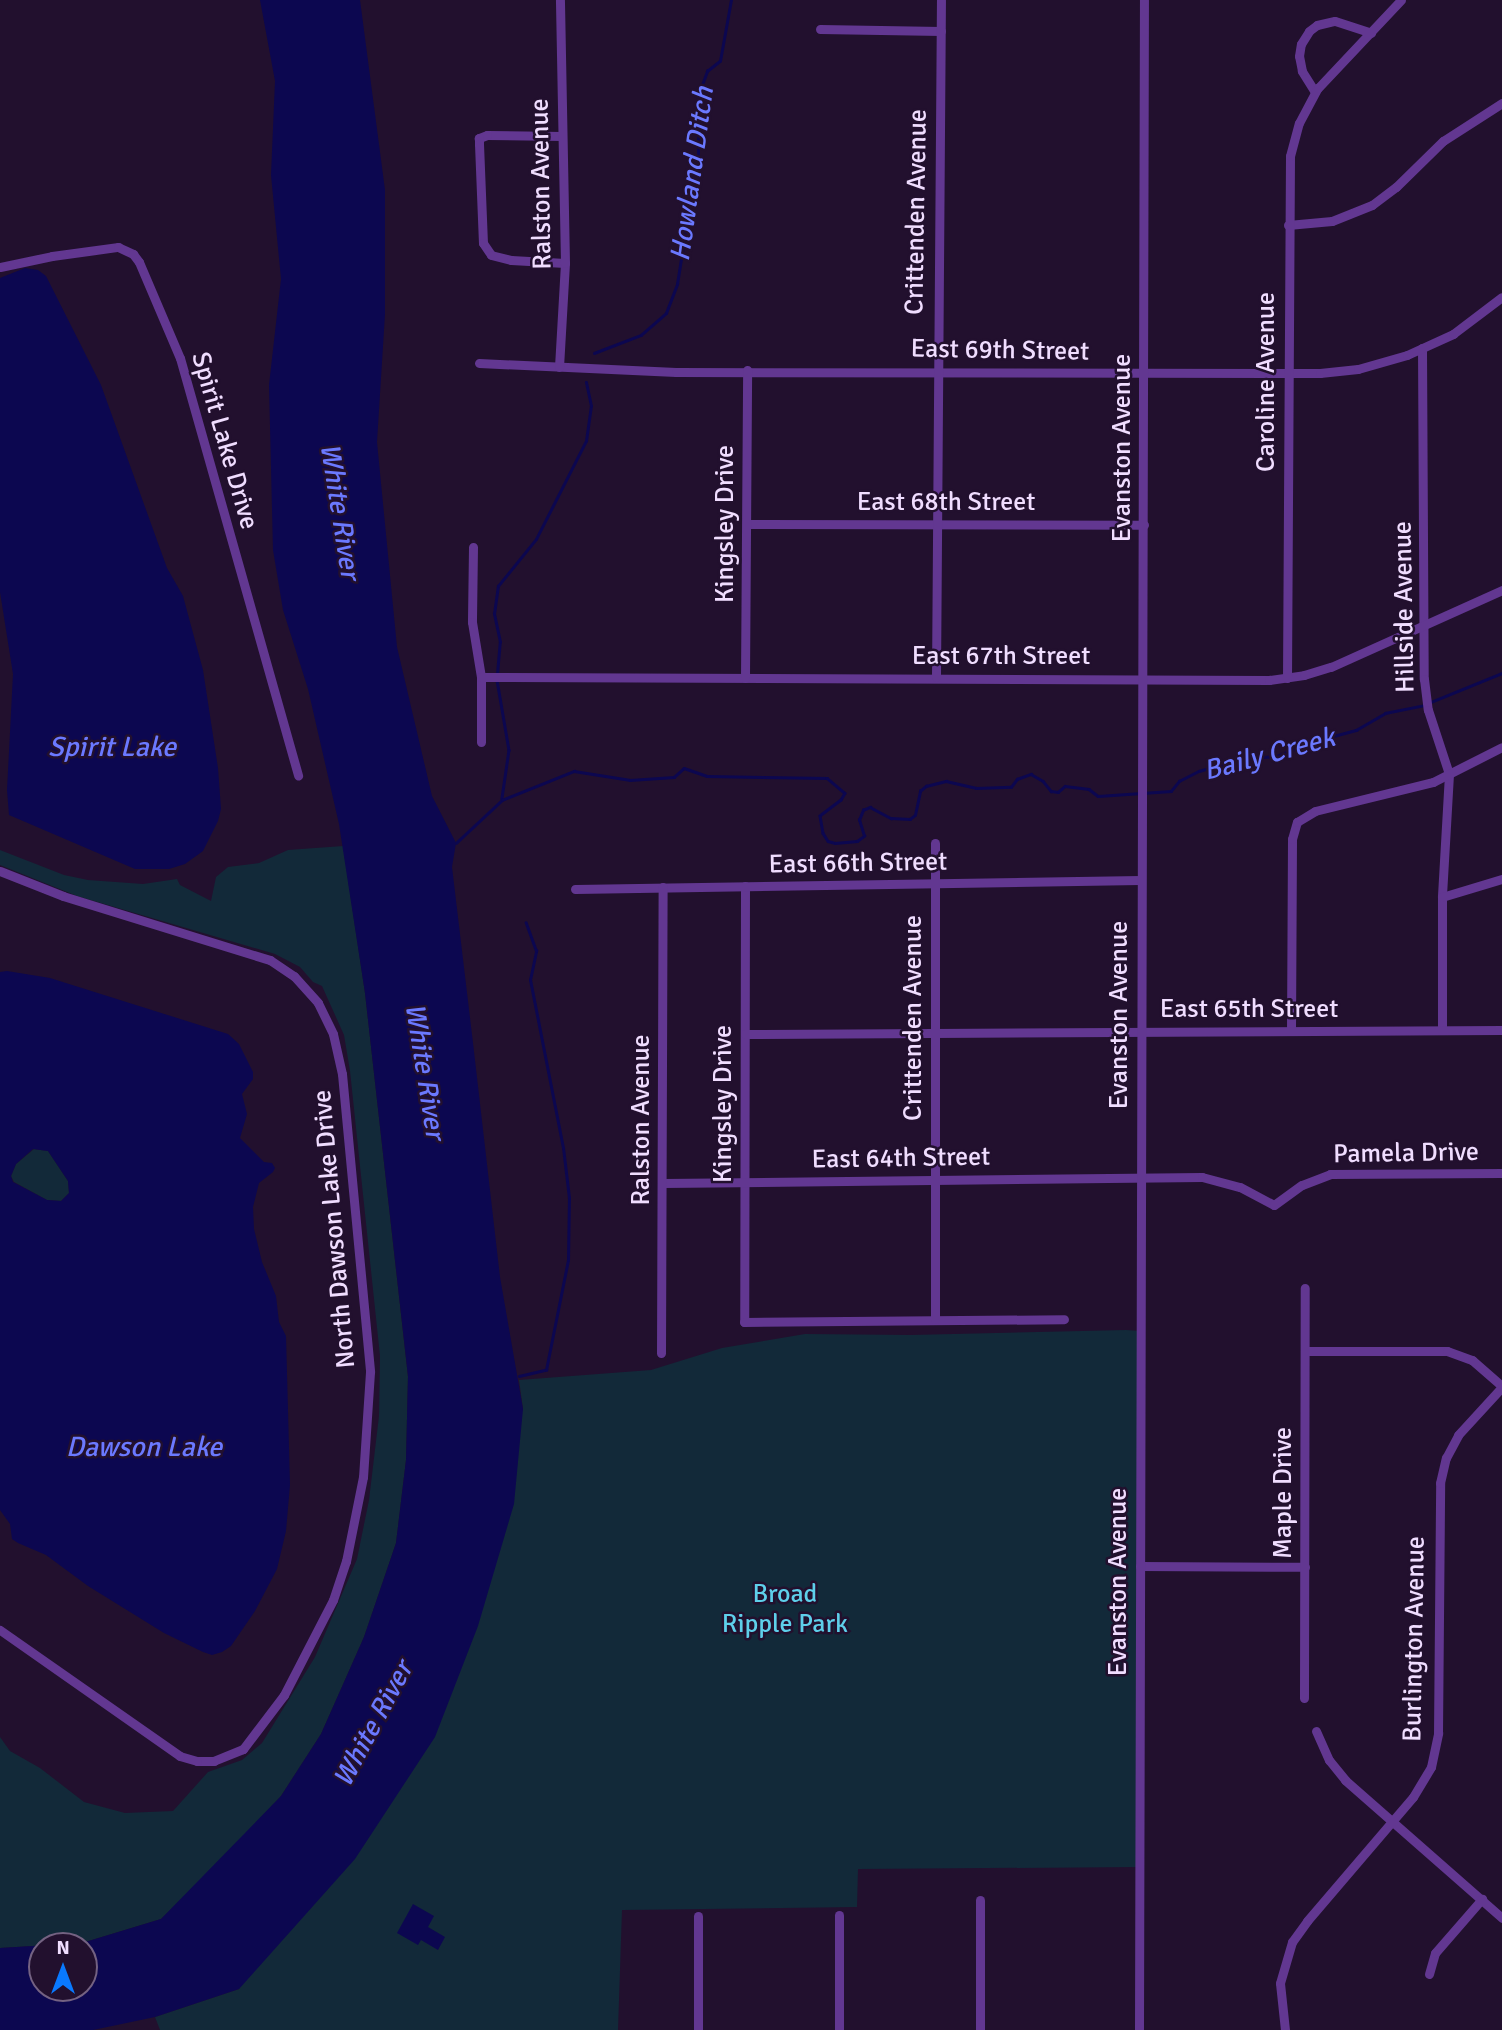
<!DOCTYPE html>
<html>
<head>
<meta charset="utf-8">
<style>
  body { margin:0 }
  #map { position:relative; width:1502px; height:2030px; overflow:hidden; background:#22102e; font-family:Signika,sans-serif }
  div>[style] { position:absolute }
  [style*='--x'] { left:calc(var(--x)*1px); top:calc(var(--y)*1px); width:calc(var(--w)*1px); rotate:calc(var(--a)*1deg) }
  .green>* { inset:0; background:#122939 }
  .water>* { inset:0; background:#0c0750 }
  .stream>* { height:2.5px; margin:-1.25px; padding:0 1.25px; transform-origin:1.25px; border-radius:1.25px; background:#0c0750 }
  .minor>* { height:9px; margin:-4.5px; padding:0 4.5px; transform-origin:4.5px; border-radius:4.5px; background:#623791 }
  span { translate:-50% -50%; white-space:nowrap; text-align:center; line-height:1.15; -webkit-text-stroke:5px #22102e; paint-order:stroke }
  .street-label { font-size:26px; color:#f0ddff }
  .park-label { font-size:26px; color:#5ecfea }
  .water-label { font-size:28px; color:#6b79ff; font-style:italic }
  .north { position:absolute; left:28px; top:1932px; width:70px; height:70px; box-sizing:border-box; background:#22102e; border:2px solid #746282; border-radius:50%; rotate:0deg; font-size:19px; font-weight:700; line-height:28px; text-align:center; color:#f0ddff }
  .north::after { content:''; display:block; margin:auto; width:24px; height:32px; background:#0979ff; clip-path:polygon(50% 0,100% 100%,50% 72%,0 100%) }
</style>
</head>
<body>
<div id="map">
  <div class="green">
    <div style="clip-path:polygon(343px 846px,365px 993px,408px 1377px,406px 1460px,396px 1543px,364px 1637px,321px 1734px,281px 1796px,217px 1865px,161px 1919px,82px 1943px,0 1948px,0 1737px,10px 1751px,40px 1768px,84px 1802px,125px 1813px,173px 1811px,208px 1772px,242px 1760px,262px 1743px,315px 1657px,357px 1559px,369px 1500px,379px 1416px,380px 1356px,350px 1071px,344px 1035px,322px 986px,313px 982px,300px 967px,275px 954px,77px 896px,0 865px,0 850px,64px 875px,88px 880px,143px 884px,177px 879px,180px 885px,211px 901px,216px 877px,228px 867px,259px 863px,288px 850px)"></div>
    <div style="clip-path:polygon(34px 1149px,48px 1151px,68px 1181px,69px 1193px,61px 1201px,47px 1200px,14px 1182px,11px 1176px,16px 1164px)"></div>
    <div style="clip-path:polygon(1126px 1330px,1141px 1331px,1140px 1867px,858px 1869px,857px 1907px,622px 1910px,618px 2030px,160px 2030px,155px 2017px,239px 1989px,523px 1409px,519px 1380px,651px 1370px,722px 1348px,805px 1334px,911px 1335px)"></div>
  </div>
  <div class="water">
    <div style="clip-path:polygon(evenodd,260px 0,360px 0,385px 190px,385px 314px,377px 442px,397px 647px,432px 796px,456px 843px,452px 867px,473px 1043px,500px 1277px,523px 1409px,514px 1504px,478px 1626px,435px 1737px,355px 1859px,239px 1989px,155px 2017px,93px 2030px,0 2030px,0 1948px,82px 1943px,161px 1919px,281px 1796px,321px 1734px,364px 1637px,396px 1543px,406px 1460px,408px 1376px,365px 993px,339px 824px,308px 689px,283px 610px,273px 550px,269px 385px,281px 279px,271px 175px,275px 81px,260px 0,42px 1946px,84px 1946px,84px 1988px,42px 1988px,42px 1946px)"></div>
    <div style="clip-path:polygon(25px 268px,38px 270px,46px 276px,101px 385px,167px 568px,183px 596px,203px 670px,218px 768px,221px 809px,218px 821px,203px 851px,185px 864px,169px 869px,135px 869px,9px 815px,7px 790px,13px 674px,0 592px,0 278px)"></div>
    <div style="clip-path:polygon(evenodd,7px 971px,50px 978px,228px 1034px,239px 1044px,253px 1072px,253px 1079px,242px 1094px,247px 1114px,240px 1138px,264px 1162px,272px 1163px,275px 1168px,273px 1172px,259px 1183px,253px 1207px,254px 1229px,262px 1262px,276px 1296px,279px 1322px,286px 1336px,290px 1485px,286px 1531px,277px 1569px,255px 1611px,231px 1646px,222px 1652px,212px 1655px,203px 1652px,164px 1633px,88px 1586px,46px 1555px,18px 1543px,12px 1539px,10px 1524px,0 1510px,0 972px,7px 971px,33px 1149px,48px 1151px,68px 1181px,69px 1193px,61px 1201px,47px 1200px,13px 1182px,11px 1176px,16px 1164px,33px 1149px)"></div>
    <div style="clip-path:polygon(413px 1904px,434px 1916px,428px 1927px,445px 1937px,438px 1950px,421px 1940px,418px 1945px,397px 1933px)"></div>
  </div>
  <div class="stream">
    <div style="--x:594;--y:353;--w:50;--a:-21"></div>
    <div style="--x:641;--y:335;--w:33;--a:-41"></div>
    <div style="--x:666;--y:313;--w:31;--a:-69"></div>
    <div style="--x:677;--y:284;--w:70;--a:-80.9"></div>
    <div style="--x:688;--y:215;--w:38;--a:-75"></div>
    <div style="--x:698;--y:178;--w:82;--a:-90"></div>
    <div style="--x:698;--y:96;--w:27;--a:-70"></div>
    <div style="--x:707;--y:71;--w:16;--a:-38"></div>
    <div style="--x:720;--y:61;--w:62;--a:-79.8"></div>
    <div style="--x:497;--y:674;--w:32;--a:-85"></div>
    <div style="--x:500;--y:642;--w:29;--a:-102"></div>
    <div style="--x:494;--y:614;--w:28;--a:-82"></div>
    <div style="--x:498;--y:586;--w:60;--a:-51"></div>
    <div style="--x:536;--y:539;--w:110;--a:-63"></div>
    <div style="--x:586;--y:441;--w:35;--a:-82"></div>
    <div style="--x:591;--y:406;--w:24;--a:-102"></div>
    <div style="--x:497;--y:680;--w:71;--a:80.3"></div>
    <div style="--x:509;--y:750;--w:49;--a:98.3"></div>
    <div style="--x:1431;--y:702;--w:77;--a:-22.2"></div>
    <div style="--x:456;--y:843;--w:63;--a:-43.1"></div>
    <div style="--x:502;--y:800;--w:78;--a:-21.9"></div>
    <div style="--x:574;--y:771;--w:57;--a:9.1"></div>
    <div style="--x:630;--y:780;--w:44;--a:-3.9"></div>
    <div style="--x:674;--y:777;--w:13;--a:-42"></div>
    <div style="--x:684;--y:768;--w:24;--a:19"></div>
    <div style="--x:707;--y:776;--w:120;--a:1"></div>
    <div style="--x:827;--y:778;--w:23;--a:40"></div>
    <div style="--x:845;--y:793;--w:8;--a:120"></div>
    <div style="--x:841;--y:800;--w:26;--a:143"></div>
    <div style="--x:820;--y:816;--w:17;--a:80"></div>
    <div style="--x:823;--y:833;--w:9;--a:58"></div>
    <div style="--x:828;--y:841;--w:7;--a:16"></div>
    <div style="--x:835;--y:843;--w:22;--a:-5"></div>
    <div style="--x:857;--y:841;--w:9;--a:-36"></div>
    <div style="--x:864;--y:836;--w:17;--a:-107"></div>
    <div style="--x:859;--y:820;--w:11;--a:-68"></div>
    <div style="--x:863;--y:810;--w:8;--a:-23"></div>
    <div style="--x:870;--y:807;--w:24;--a:28"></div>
    <div style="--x:891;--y:818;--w:19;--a:3"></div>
    <div style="--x:910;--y:819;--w:6;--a:-39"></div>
    <div style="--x:915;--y:815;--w:25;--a:-78"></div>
    <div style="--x:920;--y:791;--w:8;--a:-40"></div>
    <div style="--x:926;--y:786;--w:21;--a:-14"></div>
    <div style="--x:946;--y:781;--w:31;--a:13"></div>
    <div style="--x:976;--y:788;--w:35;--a:-2"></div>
    <div style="--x:1011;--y:787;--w:10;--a:-53"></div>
    <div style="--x:1017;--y:779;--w:15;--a:-20"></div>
    <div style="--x:1031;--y:774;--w:14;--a:30"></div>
    <div style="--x:1043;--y:781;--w:13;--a:51"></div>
    <div style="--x:1051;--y:791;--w:7;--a:8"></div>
    <div style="--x:1058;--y:792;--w:9;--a:-41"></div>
    <div style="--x:1065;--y:786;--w:24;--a:7"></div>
    <div style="--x:1089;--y:789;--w:11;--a:38"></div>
    <div style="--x:1098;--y:796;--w:73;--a:-3.9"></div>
    <div style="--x:1171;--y:791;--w:13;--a:-51"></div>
    <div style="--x:1179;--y:781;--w:22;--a:-27"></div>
    <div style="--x:1199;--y:771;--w:46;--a:-16.5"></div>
    <div style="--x:1243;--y:758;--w:34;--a:-3"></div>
    <div style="--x:1277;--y:756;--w:37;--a:-22"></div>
    <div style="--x:1311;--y:742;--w:47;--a:-14.9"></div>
    <div style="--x:1356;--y:730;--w:34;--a:-30"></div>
    <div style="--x:1385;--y:713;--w:41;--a:-11.3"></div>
    <div style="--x:519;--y:1376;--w:28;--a:-13"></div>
    <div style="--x:546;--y:1370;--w:112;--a:-78.7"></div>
    <div style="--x:568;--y:1260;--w:62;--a:-89.1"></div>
    <div style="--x:569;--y:1198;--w:50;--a:-96.8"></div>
    <div style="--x:563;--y:1148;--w:171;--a:-101.1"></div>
    <div style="--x:530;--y:980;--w:30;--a:-78"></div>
    <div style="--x:536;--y:951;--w:30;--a:-110"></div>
  </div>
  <div class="minor">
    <div style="--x:820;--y:29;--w:121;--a:0.9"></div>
    <div style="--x:1315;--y:92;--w:25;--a:-122"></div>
    <div style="--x:1302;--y:71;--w:15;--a:-101"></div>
    <div style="--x:1299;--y:56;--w:12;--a:-81"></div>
    <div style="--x:1301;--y:44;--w:15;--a:-58"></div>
    <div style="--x:1309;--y:31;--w:10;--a:-37"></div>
    <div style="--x:1317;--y:25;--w:18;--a:-13"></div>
    <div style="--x:1335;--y:21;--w:38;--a:18"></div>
    <div style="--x:562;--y:136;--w:75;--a:-179.2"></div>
    <div style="--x:487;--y:135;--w:9;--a:159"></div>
    <div style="--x:479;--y:138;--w:6;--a:90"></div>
    <div style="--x:479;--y:144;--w:99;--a:87.7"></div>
    <div style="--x:483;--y:243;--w:14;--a:56"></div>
    <div style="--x:491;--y:255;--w:21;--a:14"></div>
    <div style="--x:511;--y:260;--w:54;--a:3.2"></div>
    <div style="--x:1288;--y:225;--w:44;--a:-5.2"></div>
    <div style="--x:1332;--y:221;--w:43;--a:-21.8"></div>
    <div style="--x:1372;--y:205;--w:30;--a:-37"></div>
    <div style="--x:1396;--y:187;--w:66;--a:-44.4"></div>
    <div style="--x:1443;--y:141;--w:70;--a:-32.8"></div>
    <div style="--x:0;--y:267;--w:53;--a:-11.9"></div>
    <div style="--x:52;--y:256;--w:67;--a:-7.8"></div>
    <div style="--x:118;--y:247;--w:17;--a:25"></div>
    <div style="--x:133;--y:254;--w:10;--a:53"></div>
    <div style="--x:139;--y:262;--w:104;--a:66.9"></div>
    <div style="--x:180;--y:358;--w:434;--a:74.2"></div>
    <div style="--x:1422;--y:348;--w:331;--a:89.7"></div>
    <div style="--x:1424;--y:679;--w:31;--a:83"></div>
    <div style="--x:1428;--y:710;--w:67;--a:71.8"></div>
    <div style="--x:1449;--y:774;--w:123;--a:93.3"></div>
    <div style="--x:1442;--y:897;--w:133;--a:90"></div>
    <div style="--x:479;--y:363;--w:197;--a:2.6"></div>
    <div style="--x:676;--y:372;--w:644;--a:0.09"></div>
    <div style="--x:1320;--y:373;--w:38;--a:-6"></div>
    <div style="--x:1358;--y:369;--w:51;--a:-15.9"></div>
    <div style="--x:1407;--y:355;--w:51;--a:-24.5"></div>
    <div style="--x:1453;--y:334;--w:61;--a:-37.1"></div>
    <div style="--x:559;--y:367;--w:104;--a:-86.7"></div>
    <div style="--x:565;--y:263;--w:263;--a:-91.1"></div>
    <div style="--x:747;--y:524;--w:397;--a:0.1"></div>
    <div style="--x:473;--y:547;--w:75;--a:90.8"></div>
    <div style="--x:472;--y:622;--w:56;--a:80.7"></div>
    <div style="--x:481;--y:677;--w:65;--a:90"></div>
    <div style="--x:481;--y:677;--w:788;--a:0.22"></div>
    <div style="--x:1269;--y:680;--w:35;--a:-8"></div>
    <div style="--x:1304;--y:675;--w:28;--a:-17"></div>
    <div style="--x:1331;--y:667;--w:188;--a:-24.2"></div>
    <div style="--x:936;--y:677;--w:677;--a:-89.58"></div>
    <div style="--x:745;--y:678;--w:308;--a:-89.6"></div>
    <div style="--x:1287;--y:678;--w:522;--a:-89.67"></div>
    <div style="--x:1290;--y:156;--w:34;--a:-75"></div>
    <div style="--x:1299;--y:123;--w:40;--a:-62"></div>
    <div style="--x:1318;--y:88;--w:121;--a:-46.7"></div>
    <div style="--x:0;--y:871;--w:68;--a:21.6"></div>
    <div style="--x:63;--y:896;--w:217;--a:17.2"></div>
    <div style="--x:270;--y:960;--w:29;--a:34"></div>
    <div style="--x:294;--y:976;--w:36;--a:48"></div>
    <div style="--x:318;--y:1003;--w:34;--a:64"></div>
    <div style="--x:333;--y:1034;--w:41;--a:77.3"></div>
    <div style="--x:342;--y:1074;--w:299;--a:84.6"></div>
    <div style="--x:370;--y:1372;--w:105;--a:93.8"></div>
    <div style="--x:363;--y:1477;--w:86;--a:101.4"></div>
    <div style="--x:346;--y:1561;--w:41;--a:108.4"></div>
    <div style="--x:333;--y:1600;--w:107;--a:117.3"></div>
    <div style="--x:284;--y:1695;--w:68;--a:127.2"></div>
    <div style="--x:243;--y:1749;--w:31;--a:158"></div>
    <div style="--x:214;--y:1761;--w:17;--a:180"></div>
    <div style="--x:197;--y:1761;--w:18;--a:-164"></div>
    <div style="--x:180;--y:1756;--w:220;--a:-145"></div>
    <div style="--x:745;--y:886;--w:436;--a:90.1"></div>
    <div style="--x:744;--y:1322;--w:320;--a:-0.5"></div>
    <div style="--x:575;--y:889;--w:565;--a:-0.91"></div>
    <div style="--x:1442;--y:897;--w:63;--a:-16.7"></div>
    <div style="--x:1291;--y:1031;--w:192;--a:-89.7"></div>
    <div style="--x:1292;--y:839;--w:18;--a:-74"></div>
    <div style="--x:1297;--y:822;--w:21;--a:-31"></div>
    <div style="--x:1315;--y:811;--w:122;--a:-13.8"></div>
    <div style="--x:1433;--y:782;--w:77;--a:-26.9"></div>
    <div style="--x:745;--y:1034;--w:757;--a:-0.3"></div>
    <div style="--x:663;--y:1183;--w:539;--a:-0.64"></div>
    <div style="--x:1202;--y:1177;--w:39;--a:15"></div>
    <div style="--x:1240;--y:1187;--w:38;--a:28"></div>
    <div style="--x:1274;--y:1205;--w:34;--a:-36"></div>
    <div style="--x:1302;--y:1185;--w:30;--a:-21"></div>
    <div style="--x:1330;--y:1174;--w:172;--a:-0.3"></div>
    <div style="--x:935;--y:1319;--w:476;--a:-90"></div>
    <div style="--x:1305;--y:1351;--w:142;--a:0"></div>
    <div style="--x:1447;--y:1351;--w:27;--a:20"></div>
    <div style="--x:1472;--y:1360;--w:40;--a:41"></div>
    <div style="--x:661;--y:1353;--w:466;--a:-89.8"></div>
    <div style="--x:1140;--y:1566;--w:165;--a:0.3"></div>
    <div style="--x:1304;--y:1698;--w:410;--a:-89.9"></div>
    <div style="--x:1316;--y:1731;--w:32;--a:66"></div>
    <div style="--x:1329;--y:1760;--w:26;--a:51"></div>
    <div style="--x:1345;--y:1780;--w:209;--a:41.3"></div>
    <div style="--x:980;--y:1900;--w:130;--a:90"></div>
    <div style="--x:839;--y:1915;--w:115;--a:90"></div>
    <div style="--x:1429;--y:1974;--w:22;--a:-74"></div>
    <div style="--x:1435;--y:1953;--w:72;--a:-49"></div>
    <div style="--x:698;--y:2030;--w:114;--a:-90"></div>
    <div style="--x:1139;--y:2030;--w:2030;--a:-89.86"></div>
    <div style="--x:1285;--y:2030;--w:47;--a:-96.1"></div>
    <div style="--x:1280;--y:1983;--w:43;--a:-73.7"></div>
    <div style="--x:1292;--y:1942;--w:26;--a:-54"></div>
    <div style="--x:1307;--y:1921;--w:163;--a:-49.5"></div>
    <div style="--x:1413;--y:1797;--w:35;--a:-59"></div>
    <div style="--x:1431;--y:1767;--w:35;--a:-78"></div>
    <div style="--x:1438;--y:1733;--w:250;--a:-89.5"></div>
    <div style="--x:1440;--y:1483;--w:26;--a:-77"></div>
    <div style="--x:1446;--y:1458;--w:26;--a:-62"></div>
    <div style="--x:1458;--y:1435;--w:65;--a:-47.5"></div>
  </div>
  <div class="street-label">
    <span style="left:542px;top:184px;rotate:-91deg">Ralston Avenue</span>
    <span style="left:917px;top:212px;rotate:-89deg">Crittenden Avenue</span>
    <span style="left:1000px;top:351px;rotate:1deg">East 69th Street</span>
    <span style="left:1267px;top:382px;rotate:-90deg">Caroline Avenue</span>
    <span style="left:224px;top:441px;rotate:74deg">Spirit Lake Drive</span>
    <span style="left:1123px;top:448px;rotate:-90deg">Evanston Avenue</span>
    <span style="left:946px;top:503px">East 68th Street</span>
    <span style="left:726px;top:524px;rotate:-90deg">Kingsley Drive</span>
    <span style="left:1405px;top:607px;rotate:-91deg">Hillside Avenue</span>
    <span style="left:1001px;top:657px">East 67th Street</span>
    <span style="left:858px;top:864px;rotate:-1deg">East 66th Street</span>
    <span style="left:1249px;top:1010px">East 65th Street</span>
    <span style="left:1120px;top:1015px;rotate:-90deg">Evanston Avenue</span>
    <span style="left:914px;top:1018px;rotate:-90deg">Crittenden Avenue</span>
    <span style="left:724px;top:1104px;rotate:-90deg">Kingsley Drive</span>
    <span style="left:642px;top:1120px;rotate:-90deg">Ralston Avenue</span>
    <span style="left:1406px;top:1154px;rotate:-1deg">Pamela Drive</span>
    <span style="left:901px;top:1159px;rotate:-1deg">East 64th Street</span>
    <span style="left:335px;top:1229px;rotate:-95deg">North Dawson Lake Drive</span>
    <span style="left:1284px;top:1493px;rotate:-90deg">Maple Drive</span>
    <span style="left:1119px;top:1582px;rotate:-90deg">Evanston Avenue</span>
    <span style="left:1415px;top:1639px;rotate:-89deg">Burlington Avenue</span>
  </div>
  <div class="park-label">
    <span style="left:785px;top:1610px">Broad<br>Ripple Park</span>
  </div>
  <div class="water-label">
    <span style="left:692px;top:174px;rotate:-82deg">Howland Ditch</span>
    <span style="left:340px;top:511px;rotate:81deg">White River</span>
    <span style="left:112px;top:747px">Spirit Lake</span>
    <span style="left:1269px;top:754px;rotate:-15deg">Baily Creek</span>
    <span style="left:425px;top:1071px;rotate:81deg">White River</span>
    <span style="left:144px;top:1447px">Dawson Lake</span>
    <span style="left:373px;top:1724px;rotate:-62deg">White River</span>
  </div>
  <div class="north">N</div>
</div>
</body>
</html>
